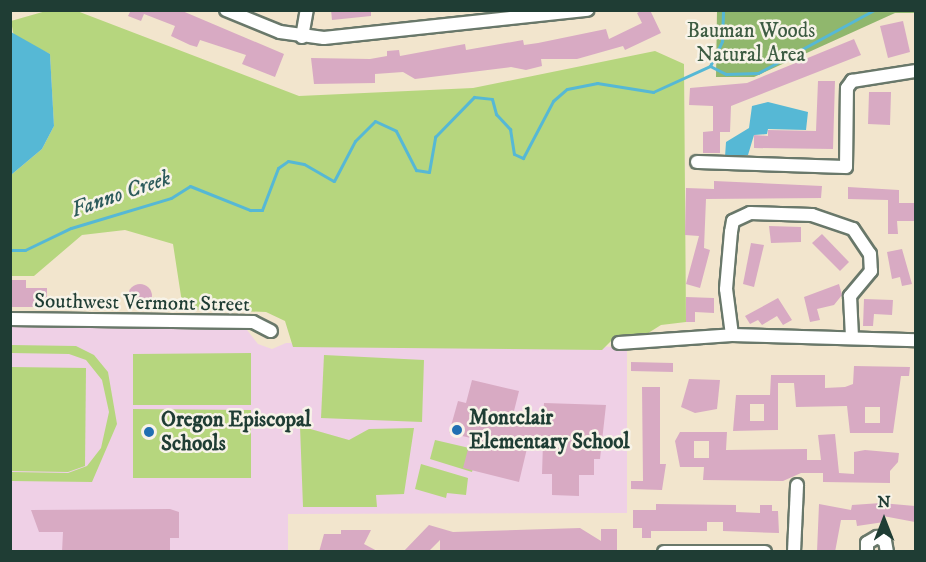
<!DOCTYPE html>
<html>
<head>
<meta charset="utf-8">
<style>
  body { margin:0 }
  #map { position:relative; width:926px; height:562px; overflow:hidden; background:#f2e5cd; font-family:"IM FELL DW Pica",serif }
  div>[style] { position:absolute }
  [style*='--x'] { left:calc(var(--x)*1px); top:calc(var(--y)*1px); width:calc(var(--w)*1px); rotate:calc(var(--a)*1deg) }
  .built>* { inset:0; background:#efd0e6 }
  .green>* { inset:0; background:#b6d67e }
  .forest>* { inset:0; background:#90b76d }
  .water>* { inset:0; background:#56b8d5 }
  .stream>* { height:3px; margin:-1.5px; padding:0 1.5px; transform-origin:1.5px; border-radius:1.5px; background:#56b8d5 }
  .building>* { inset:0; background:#d8aac3 }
  .round { border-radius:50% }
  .roads { filter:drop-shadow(2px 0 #69786a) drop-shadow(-2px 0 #69786a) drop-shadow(0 2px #69786a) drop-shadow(0 -2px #69786a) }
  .minor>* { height:12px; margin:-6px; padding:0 6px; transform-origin:6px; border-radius:6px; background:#fff }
  .dots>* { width:16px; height:16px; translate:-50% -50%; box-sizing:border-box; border:3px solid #f7f3e8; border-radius:50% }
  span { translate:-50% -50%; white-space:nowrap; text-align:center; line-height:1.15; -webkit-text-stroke:5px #f7f3e8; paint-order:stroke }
  .park-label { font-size:21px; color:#3d5c43 }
  .street-label { font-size:21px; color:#1f3d34 }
  .poi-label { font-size:21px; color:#1f3d34; font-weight:700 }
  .left { translate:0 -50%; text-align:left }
  .water-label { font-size:22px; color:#2d5c5c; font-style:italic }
  .frame { position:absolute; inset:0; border:12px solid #1f3d34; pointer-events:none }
  .north { position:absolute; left:854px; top:490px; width:60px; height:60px; -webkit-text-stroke:4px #f7f3e8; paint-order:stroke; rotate:0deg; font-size:16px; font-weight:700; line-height:24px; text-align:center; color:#1f3d34 }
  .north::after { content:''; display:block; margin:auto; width:21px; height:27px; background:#1f3d34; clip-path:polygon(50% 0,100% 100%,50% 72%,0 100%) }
</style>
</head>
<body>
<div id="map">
  <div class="built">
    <div style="clip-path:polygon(11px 327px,247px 330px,258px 344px,272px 349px,286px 343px,627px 347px,627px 513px,288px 514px,288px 551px,11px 552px)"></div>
  </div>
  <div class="green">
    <div style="clip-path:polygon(46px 11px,77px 11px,299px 96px,473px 88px,655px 51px,684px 64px,686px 322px,661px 325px,645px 335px,616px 336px,602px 350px,293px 347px,285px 321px,266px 312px,183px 309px,173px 244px,125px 230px,82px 235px,34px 276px,11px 276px,11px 175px,42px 149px,54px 126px,50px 54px,14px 37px,11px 21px)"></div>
    <div style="clip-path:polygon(11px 345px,76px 346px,94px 355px,108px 372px,117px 424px,92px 482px,11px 481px,11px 472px,68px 473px,87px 466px,101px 448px,109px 412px,102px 380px,86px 360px,69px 354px,11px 353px)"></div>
    <div style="clip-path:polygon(251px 353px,251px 405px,133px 405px,133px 354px)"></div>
    <div style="clip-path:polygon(324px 355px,424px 360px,422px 422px,321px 418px)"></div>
    <div style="clip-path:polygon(11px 367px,86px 368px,85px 466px,68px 472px,11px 471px)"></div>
    <div style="clip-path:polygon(133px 409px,251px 410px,251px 478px,133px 478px)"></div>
    <div style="clip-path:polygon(300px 426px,349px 440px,369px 429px,414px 428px,404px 494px,376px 495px,377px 507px,303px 507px)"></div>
    <div style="clip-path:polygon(435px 440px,478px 450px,472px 472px,430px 459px)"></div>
    <div style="clip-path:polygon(421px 464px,468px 478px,466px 495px,447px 493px,446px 498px,415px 489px)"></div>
  </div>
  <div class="forest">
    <div style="clip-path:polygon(717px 11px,915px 10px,916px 13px,895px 13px,754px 77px,716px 77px)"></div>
  </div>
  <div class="water">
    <div style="clip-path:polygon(11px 32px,50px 54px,54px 126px,42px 149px,11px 175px)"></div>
    <div style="clip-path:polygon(768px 102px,808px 112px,806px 130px,768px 129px,767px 134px,754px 135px,748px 155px,725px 157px,726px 142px,749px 128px,752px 106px)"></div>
  </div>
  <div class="stream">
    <div style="--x:710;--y:66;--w:18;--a:27"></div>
    <div style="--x:726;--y:74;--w:32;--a:-2"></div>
    <div style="--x:758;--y:73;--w:132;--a:-28.5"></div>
    <div style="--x:10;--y:250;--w:15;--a:0"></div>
    <div style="--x:25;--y:250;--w:51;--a:-25.6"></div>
    <div style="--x:71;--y:228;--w:104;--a:-16.7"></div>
    <div style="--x:171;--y:198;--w:22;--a:-32"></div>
    <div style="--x:190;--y:186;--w:65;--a:21.8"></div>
    <div style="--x:250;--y:210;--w:12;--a:0"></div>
    <div style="--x:262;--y:210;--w:45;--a:-69.1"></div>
    <div style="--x:278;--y:168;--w:12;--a:-35"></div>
    <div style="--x:288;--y:161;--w:16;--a:11"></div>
    <div style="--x:304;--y:164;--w:34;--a:30"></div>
    <div style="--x:334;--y:181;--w:45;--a:-62.3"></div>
    <div style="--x:355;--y:141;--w:28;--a:-45"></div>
    <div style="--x:375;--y:121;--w:23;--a:25"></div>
    <div style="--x:396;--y:131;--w:44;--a:62.9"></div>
    <div style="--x:416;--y:170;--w:13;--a:9"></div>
    <div style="--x:429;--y:172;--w:36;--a:-80"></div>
    <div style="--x:435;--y:137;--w:56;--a:-45.7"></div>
    <div style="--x:474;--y:97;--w:18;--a:6"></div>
    <div style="--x:492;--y:99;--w:16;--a:75"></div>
    <div style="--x:496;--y:114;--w:21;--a:47"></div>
    <div style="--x:510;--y:129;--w:25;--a:81"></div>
    <div style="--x:514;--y:154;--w:10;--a:24"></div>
    <div style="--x:523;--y:158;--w:64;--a:-62.2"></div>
    <div style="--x:553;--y:101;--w:18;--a:-41"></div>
    <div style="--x:567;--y:89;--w:31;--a:-11"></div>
    <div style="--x:597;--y:83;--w:57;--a:9.1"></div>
    <div style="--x:653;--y:92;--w:63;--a:-24.5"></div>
    <div style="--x:710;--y:66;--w:28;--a:-64"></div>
    <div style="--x:722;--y:41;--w:31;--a:-88"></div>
  </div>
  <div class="building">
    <div style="clip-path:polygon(131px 10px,180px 10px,284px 54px,275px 77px,242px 64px,246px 55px,200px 40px,197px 47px,190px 45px,171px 36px,175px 26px,144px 14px,141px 21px,128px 16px)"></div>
    <div style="clip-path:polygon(331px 10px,371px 10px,371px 16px,332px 20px)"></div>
    <div style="clip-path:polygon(643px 10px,650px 10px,661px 33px,625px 50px,623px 46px,577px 59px,541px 59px,542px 66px,526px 70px,511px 67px,415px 79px,403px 72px,375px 74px,375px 83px,314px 84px,311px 58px,370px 59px,387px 56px,387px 51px,399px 50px,400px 56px,465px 44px,466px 50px,523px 40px,524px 45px,538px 43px,606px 29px,609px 39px,642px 23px,637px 13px)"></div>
    <div style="clip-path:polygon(903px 21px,910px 52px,888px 58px,880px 26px)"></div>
    <div style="clip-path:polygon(854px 39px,861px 55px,731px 106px,730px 132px,720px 132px,720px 153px,703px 153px,703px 132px,713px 131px,713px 106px,689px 105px,690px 88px,747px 83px)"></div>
    <div style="clip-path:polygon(818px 81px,835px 81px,833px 149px,754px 148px,754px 135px,768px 136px,768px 130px,816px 131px)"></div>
    <div style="clip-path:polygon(869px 92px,891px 92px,890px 125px,868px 124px)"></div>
    <div style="clip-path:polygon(714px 181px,822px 186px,821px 198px,706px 199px,704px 248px,710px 250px,700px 288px,686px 284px,699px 236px,685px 235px,686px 188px,714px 189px)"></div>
    <div style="clip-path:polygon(848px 187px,899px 190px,899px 203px,915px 203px,915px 221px,897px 221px,898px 234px,888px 234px,888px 200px,848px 199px)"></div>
    <div style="clip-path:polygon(769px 226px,801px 227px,801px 242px,771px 243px)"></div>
    <div style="clip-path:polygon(822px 234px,849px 262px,840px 271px,812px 243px)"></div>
    <div style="clip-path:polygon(751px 243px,764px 245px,754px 287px,743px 284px)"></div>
    <div style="clip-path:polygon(902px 249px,912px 284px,902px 286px,900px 277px,892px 279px,887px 252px)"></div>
    <div style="clip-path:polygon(10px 280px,26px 280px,26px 288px,47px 288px,47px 307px,10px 307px)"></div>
    <div class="round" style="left:128px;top:284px;width:24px;height:24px"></div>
    <div style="clip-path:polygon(839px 284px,842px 295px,834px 305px,817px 309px,820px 320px,810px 322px,804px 297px)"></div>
    <div style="clip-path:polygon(686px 297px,714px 298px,714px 313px,695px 312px,695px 322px,686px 322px)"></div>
    <div style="clip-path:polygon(778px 298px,792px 320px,783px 325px,777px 316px,762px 325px,758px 320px,750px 324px,745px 316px)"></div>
    <div style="clip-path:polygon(864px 299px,893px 300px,892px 315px,874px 314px,873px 326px,863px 326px)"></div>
    <div style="clip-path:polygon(631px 362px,673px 363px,673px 372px,631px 371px)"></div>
    <div style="clip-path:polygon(evenodd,854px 366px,910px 367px,909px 376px,901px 376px,893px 433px,850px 433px,847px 406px,796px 407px,794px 383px,778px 383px,778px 430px,733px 431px,736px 395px,770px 395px,771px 375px,825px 375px,825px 388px,845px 387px,853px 384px,854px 366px,750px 404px,764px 404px,764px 421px,750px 421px,750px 404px,854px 366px,865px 407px,880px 407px,880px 423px,865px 423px,865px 407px)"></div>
    <div style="clip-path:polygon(689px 379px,720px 380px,717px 409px,695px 413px,681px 407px)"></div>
    <div style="clip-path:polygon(472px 380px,519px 391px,513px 415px,543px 423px,544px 403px,606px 405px,600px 459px,594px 459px,594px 475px,579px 475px,579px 496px,552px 495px,552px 474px,542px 474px,543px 443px,529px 440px,519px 482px,463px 468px,471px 438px,449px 433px,458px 401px,466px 403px)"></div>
    <div style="clip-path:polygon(642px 387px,660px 387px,660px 464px,666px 464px,662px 490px,631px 489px,631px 481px,643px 481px)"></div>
    <div style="clip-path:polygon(evenodd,680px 432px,727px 432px,726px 450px,807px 449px,807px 460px,821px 460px,818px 435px,835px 434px,839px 473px,854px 474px,854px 452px,865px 450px,899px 453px,898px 462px,890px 471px,890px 483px,823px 482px,823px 473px,801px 473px,783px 481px,703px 480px,704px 467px,680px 467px,675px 441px,680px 432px,694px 441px,709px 441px,709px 458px,694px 458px,694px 441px)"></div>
    <div style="clip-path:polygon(881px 503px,915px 506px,915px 522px,883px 516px,884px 522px,857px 526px,856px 520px,841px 520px,835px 552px,817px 552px,819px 504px,851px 510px,852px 505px)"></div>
    <div style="clip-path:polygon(656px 504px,736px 505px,736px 512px,760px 513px,760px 505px,772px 505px,772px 511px,778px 511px,779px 533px,723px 531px,723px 522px,707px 522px,707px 531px,651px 531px,651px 538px,642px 538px,642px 528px,633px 528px,633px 510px,656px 510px)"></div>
    <div style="clip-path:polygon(170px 509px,179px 512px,179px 538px,170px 538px,170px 552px,62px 552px,63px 532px,39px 532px,31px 510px)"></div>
    <div style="clip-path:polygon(429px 525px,453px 532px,580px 528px,601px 541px,601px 529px,617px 529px,617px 552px,440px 552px,440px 540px,428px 552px,403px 552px)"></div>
    <div style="clip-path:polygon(341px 530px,371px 530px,364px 544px,379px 552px,319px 552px,324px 534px,341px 534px)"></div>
  </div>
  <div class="roads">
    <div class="minor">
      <div style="--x:226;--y:10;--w:58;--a:22.2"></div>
      <div style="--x:280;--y:32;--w:44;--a:7.8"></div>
      <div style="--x:324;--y:38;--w:265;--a:-6.1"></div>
      <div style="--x:302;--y:37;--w:27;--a:-80"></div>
      <div style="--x:697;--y:162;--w:149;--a:1.9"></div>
      <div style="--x:846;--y:167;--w:79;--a:-89.3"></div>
      <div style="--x:847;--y:88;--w:9;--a:-54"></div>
      <div style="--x:852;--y:81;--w:65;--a:-8.9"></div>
      <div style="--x:10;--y:319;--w:243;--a:0.7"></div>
      <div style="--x:253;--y:322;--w:20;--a:27"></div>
      <div style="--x:732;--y:335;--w:46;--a:-97.4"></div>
      <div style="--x:726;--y:289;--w:57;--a:-85"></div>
      <div style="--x:731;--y:232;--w:11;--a:-80"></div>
      <div style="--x:733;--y:221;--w:19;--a:-25"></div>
      <div style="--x:750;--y:213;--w:62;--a:1.8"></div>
      <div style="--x:812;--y:215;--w:43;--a:18.9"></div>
      <div style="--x:853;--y:229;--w:30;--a:56"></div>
      <div style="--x:870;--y:254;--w:17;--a:87"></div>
      <div style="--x:871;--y:271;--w:33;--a:130"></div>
      <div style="--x:850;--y:296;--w:41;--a:87.2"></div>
      <div style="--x:619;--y:343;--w:113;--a:-4"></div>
      <div style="--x:732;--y:335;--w:184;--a:1.6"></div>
      <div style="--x:664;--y:552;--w:101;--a:0"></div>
      <div style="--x:794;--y:552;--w:67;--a:-87.4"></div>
      <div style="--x:867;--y:552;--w:9;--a:-90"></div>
      <div style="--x:867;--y:543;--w:12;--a:-31"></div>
      <div style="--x:877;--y:537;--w:9;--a:27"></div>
      <div style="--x:885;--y:541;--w:11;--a:80"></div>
    </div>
  </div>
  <div class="dots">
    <div style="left:457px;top:430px;background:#1f6fb2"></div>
    <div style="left:149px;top:432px;background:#1f6fb2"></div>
  </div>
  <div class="park-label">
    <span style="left:751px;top:43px">Bauman Woods<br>Natural Area</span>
  </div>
  <div class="street-label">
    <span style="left:142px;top:303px;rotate:1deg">Southwest Vermont Street</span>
  </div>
  <div class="poi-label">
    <span class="left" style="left:469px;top:430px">Montclair<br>Elementary School</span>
    <span class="left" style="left:161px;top:432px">Oregon Episcopal<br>Schools</span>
  </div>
  <div class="water-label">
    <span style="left:121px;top:194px;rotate:-19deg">Fanno Creek</span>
  </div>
  <div class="frame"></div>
  <div class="north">N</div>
</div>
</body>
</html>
